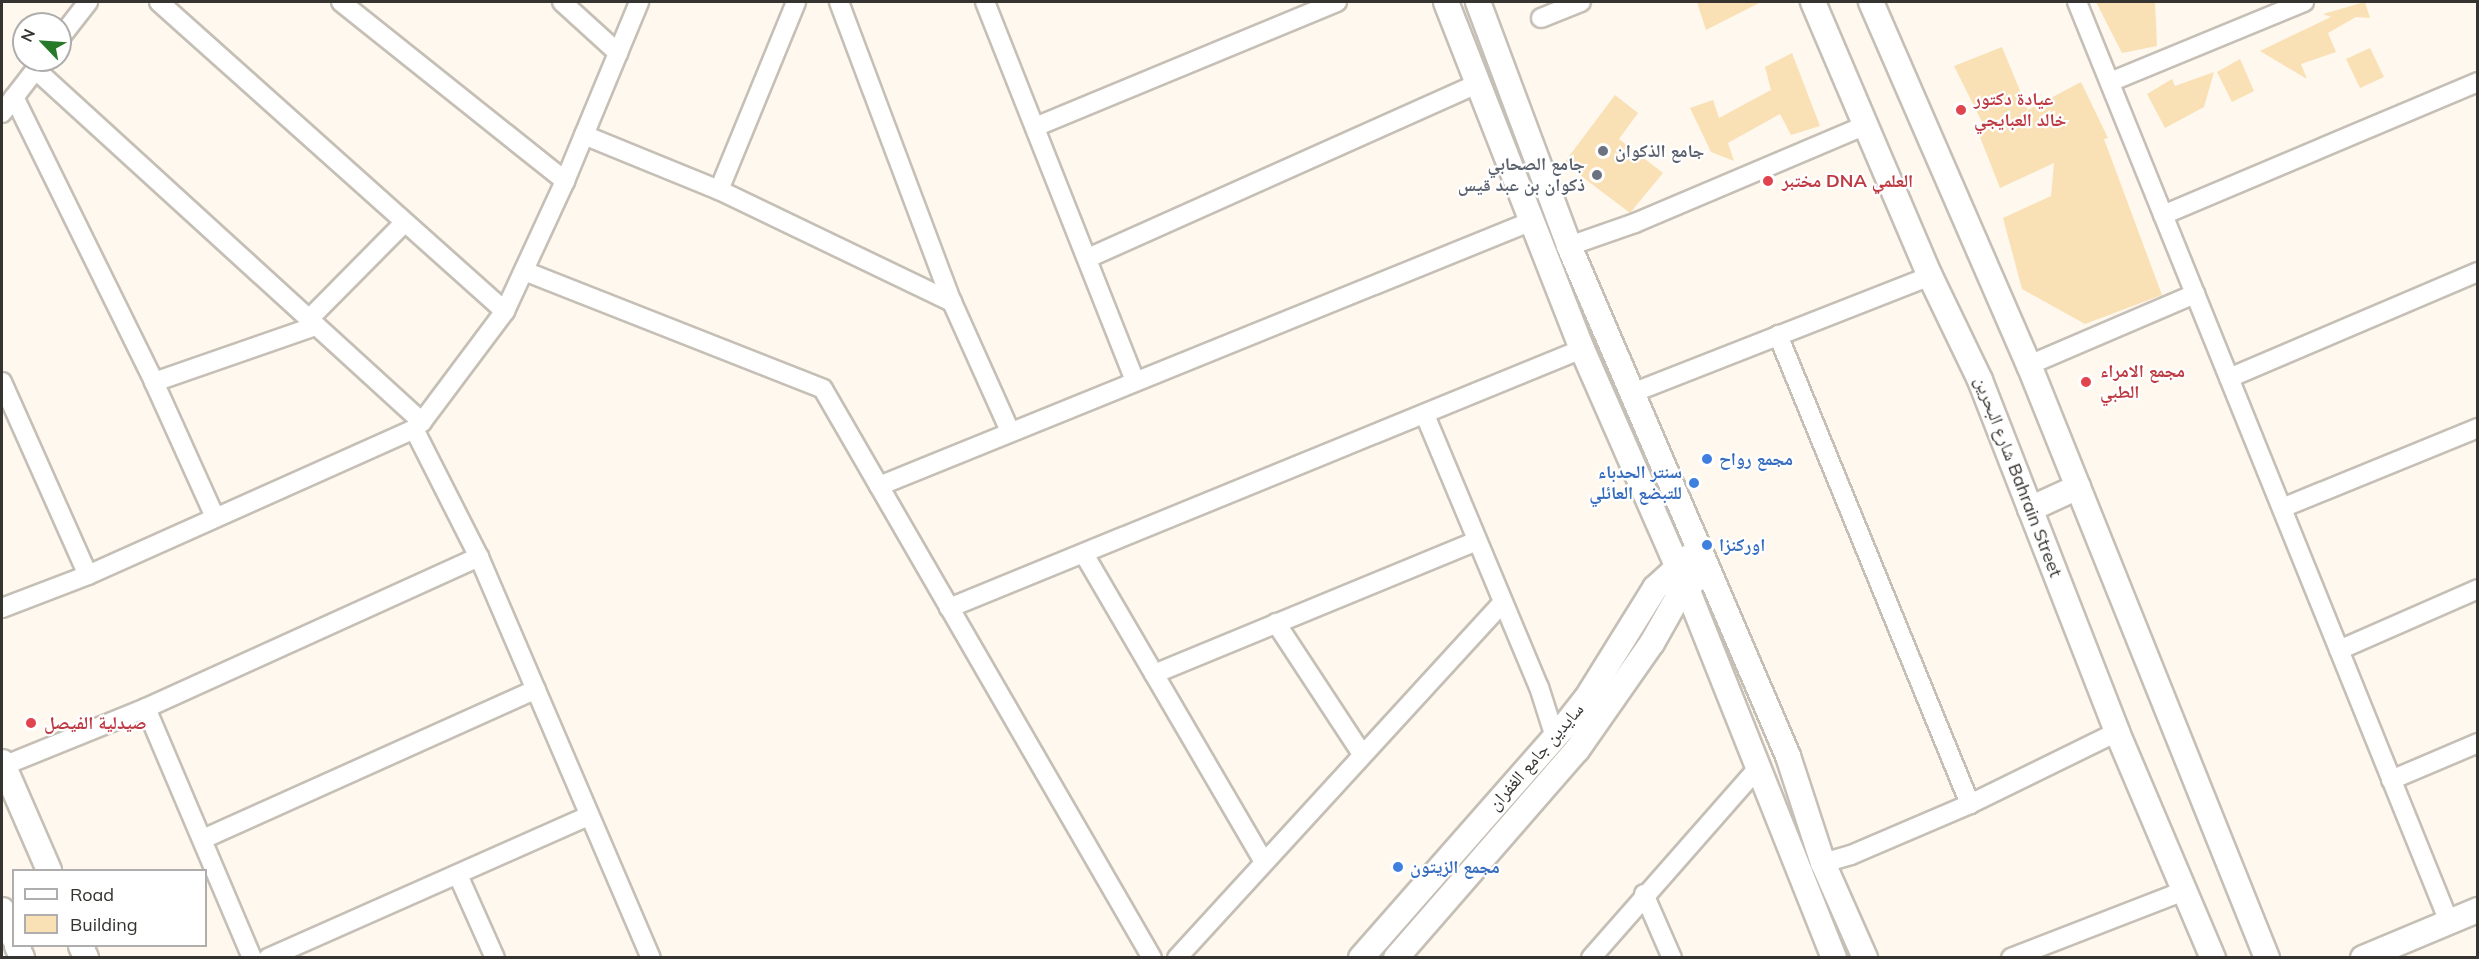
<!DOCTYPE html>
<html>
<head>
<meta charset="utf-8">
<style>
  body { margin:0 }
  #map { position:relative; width:2479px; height:959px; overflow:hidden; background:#fef8ef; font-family:Mulish,"Noto Naskh Arabic",sans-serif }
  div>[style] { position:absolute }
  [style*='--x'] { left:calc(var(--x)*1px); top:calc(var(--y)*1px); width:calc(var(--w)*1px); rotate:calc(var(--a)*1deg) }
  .building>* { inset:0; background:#fae0b5 }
  .roads { filter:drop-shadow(2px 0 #c5bfb6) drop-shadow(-2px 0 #c5bfb6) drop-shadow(0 2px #c5bfb6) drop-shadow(0 -2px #c5bfb6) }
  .street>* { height:18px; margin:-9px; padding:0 9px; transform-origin:9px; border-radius:9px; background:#fff }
  .secondary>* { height:24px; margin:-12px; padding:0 12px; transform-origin:12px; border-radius:12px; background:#fff }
  .dots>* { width:16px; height:16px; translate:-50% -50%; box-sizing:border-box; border:3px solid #fff; border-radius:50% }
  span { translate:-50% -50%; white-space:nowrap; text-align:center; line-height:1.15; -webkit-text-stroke:4.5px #fff; paint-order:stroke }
  .health-label { font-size:18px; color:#be3a42; font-weight:700 }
  .left { translate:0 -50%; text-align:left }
  .worship-label { font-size:18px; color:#5b616d; font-weight:700 }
  .right { translate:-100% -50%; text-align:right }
  .shop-label { font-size:18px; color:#366cbe; font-weight:700 }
  .street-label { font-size:18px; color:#363430 }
  .frame { position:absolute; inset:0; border:3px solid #363430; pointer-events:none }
  .legend { position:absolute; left:12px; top:869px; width:195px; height:78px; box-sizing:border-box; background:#fff; border:2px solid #afaeac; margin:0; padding:8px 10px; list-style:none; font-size:18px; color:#363430 }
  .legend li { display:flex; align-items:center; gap:12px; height:30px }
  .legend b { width:30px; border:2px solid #afaeac }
  .north { position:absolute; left:12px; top:12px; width:60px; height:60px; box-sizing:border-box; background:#fff; border:2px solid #afaeac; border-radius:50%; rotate:295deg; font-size:16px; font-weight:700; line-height:24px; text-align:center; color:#363430 }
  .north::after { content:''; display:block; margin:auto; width:21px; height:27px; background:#267a27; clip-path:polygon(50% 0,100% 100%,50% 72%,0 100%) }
</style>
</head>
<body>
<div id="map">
  <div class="building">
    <div style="clip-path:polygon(1697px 2px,1761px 2px,1706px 30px)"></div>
    <div style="clip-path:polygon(2096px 2px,2155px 2px,2157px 46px,2122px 53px)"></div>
    <div style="clip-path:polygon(2365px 2px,2370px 18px,2356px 17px,2328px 33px,2336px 52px,2301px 64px,2307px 79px,2260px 51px,2331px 17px,2323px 14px)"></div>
    <div style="clip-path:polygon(2002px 47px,2028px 110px,2081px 82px,2108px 138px,2104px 139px,2162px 295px,2085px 324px,2022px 289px,2003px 218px,2051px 196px,2054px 163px,2000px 188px,1978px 132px,1985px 128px,1954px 66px)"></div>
    <div style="clip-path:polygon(2370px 48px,2384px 77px,2360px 88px,2346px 59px)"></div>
    <div style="clip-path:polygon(1792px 53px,1820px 126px,1791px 135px,1780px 114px,1728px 143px,1734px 161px,1711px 152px,1690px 108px,1713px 100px,1719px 118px,1771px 90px,1765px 67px)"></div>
    <div style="clip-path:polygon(2240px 59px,2254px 91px,2232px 102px,2217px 72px)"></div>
    <div style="clip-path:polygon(2214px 72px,2204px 107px,2165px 128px,2147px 94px,2172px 79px,2175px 86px)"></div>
    <div style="clip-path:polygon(1615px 95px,1638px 113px,1619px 139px,1663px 173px,1630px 213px,1564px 163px)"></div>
  </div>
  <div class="roads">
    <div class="street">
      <div style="--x:159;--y:2;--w:464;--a:41.8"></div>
      <div style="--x:341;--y:2;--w:287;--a:38.6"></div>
      <div style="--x:562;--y:2;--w:76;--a:42.3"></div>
      <div style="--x:839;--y:2;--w:321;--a:69.4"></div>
      <div style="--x:952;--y:302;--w:141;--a:65.8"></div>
      <div style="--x:985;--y:2;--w:407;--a:68.4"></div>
      <div style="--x:2077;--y:2;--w:992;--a:67.98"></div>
      <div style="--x:1541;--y:18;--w:43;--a:-21.8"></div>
      <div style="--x:60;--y:38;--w:46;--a:-52.1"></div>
      <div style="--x:35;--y:69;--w:524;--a:42.37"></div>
      <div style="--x:2110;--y:82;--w:210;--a:-22.4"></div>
      <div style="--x:14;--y:97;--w:318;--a:63.8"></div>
      <div style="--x:154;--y:382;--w:148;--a:65.7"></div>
      <div style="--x:2;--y:113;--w:66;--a:-52.4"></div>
      <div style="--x:1035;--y:127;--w:327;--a:-22.5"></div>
      <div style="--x:584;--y:135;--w:146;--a:22.2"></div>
      <div style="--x:719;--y:190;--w:259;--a:25.7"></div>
      <div style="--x:719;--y:190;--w:203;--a:-67.7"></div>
      <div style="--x:2163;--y:215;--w:342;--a:-22.9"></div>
      <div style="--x:1569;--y:246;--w:70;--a:-19.2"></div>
      <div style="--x:1635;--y:223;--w:251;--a:-23"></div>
      <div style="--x:1088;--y:258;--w:426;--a:-24.1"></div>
      <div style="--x:524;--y:271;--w:321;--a:21.5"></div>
      <div style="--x:823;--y:389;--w:657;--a:59.96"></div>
      <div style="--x:309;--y:319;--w:136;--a:-45.3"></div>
      <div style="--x:1778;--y:335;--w:507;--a:67.74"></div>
      <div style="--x:2029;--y:365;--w:181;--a:-23.2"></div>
      <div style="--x:2229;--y:378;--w:271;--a:-23.1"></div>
      <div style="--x:2;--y:382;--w:211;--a:66"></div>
      <div style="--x:154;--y:382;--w:171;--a:-19.1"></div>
      <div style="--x:1632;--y:393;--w:320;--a:-21.4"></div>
      <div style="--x:1425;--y:415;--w:295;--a:67.3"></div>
      <div style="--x:1539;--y:687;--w:52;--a:72.3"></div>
      <div style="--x:414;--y:429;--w:144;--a:63.1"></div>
      <div style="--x:479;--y:557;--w:436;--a:66.8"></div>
      <div style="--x:879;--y:486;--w:705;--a:-22.09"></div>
      <div style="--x:2282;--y:508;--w:212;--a:-22.2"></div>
      <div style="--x:1084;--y:554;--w:355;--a:59.7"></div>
      <div style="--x:2;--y:608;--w:92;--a:-21"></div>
      <div style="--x:88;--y:575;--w:357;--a:-24.1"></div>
      <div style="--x:414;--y:429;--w:11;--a:-41"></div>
      <div style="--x:422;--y:422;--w:139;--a:-53.2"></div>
      <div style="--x:505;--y:311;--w:143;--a:-65.2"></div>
      <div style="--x:565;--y:181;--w:194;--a:-67.5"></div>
      <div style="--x:949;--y:608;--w:684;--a:-22.25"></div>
      <div style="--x:1276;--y:623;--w:157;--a:56.7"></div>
      <div style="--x:2339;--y:650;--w:152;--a:-23.7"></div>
      <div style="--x:1154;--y:674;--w:348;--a:-22.4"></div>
      <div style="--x:146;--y:708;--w:272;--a:67"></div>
      <div style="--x:3;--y:766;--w:154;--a:-22.1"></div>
      <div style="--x:146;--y:708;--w:366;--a:-24.4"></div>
      <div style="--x:2391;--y:780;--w:95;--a:-23"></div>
      <div style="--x:203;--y:839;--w:365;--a:-24.2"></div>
      <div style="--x:1823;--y:863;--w:29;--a:-16"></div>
      <div style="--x:1851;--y:855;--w:129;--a:-23.2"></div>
      <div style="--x:1970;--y:804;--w:164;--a:-26.1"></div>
      <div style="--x:458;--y:875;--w:91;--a:66"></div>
      <div style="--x:1644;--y:894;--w:70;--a:66.4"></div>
      <div style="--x:268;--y:958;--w:350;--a:-23.9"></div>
      <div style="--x:1177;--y:958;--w:481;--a:-47.5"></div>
      <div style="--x:1591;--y:958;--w:254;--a:-48.7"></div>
      <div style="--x:2011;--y:958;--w:188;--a:-21.2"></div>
    </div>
    <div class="secondary">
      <div style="--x:1446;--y:2;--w:373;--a:68.6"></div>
      <div style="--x:1582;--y:349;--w:259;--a:66.3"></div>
      <div style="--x:1686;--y:586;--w:400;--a:68.3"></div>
      <div style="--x:1478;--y:2;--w:260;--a:69.5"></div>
      <div style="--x:1569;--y:246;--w:555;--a:66.76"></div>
      <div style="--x:1788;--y:756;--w:113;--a:71.9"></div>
      <div style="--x:1823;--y:863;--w:104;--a:66.1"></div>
      <div style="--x:1813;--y:2;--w:298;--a:66.9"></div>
      <div style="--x:1930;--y:276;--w:115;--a:64.3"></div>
      <div style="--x:1980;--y:380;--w:378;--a:68.7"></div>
      <div style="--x:2117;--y:732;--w:246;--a:67"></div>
      <div style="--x:1871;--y:2;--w:396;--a:66.5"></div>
      <div style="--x:2029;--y:365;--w:639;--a:68.13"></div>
      <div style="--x:2030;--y:509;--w:53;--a:-24.6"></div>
      <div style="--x:2;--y:762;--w:118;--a:66.5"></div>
      <div style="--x:2;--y:910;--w:30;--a:67"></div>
      <div style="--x:17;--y:946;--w:13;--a:67"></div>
      <div style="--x:81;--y:946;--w:13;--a:67"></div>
      <div style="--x:1361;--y:958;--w:306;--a:-48.7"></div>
      <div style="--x:1563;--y:728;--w:37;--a:-52"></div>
      <div style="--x:1586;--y:699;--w:131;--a:-58.1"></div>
      <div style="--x:1655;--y:588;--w:47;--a:-42.4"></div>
      <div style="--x:1396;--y:958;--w:276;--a:-49"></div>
      <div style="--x:1577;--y:750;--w:131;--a:-55"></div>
      <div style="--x:1652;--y:643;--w:53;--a:-60.5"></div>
      <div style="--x:1678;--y:597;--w:24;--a:-45"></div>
      <div style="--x:2363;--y:958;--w:125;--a:-22.7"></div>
    </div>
  </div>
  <div class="dots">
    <div style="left:1961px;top:110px;background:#e0444e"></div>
    <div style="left:1603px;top:151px;background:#6b7280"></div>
    <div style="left:1597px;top:175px;background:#6b7280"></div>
    <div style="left:1768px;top:181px;background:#e0444e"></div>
    <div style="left:2086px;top:382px;background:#e0444e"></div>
    <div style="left:1707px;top:459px;background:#3f7fe0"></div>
    <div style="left:1694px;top:483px;background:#3f7fe0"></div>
    <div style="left:1707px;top:545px;background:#3f7fe0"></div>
    <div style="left:31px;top:723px;background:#e0444e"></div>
    <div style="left:1398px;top:867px;background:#3f7fe0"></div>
  </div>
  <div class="health-label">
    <span class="left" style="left:1974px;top:110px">عيادة دكتور<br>خالد العبايجي</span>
    <span class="left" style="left:1782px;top:181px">مختبر DNA العلمي</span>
    <span class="left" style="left:2100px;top:382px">مجمع الامراء<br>الطبي</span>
    <span class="left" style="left:44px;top:723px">صيدلية الفيصل</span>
  </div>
  <div class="worship-label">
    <span class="left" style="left:1615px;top:151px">جامع الذكوان</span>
    <span class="right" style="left:1585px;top:175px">جامع الصحابي<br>ذكوان بن عبد قيس</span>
  </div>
  <div class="shop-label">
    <span class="left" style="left:1719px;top:459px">مجمع رواح</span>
    <span class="right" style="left:1682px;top:483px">سنتر الحدباء<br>للتبضع العائلي</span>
    <span class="left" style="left:1719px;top:545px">اوركنزا</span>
    <span class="left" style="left:1410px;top:867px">مجمع الزيتون</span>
  </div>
  <div class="street-label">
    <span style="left:2018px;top:477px;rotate:69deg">شارع البحرين Bahrain Street</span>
    <span style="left:1536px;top:757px;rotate:-49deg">سايدين جامع الغفران</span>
  </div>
  <div class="frame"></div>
  <ul class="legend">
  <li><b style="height:8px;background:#fff"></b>Road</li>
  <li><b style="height:16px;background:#fae0b5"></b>Building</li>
  </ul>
  <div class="north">N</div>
</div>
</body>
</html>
